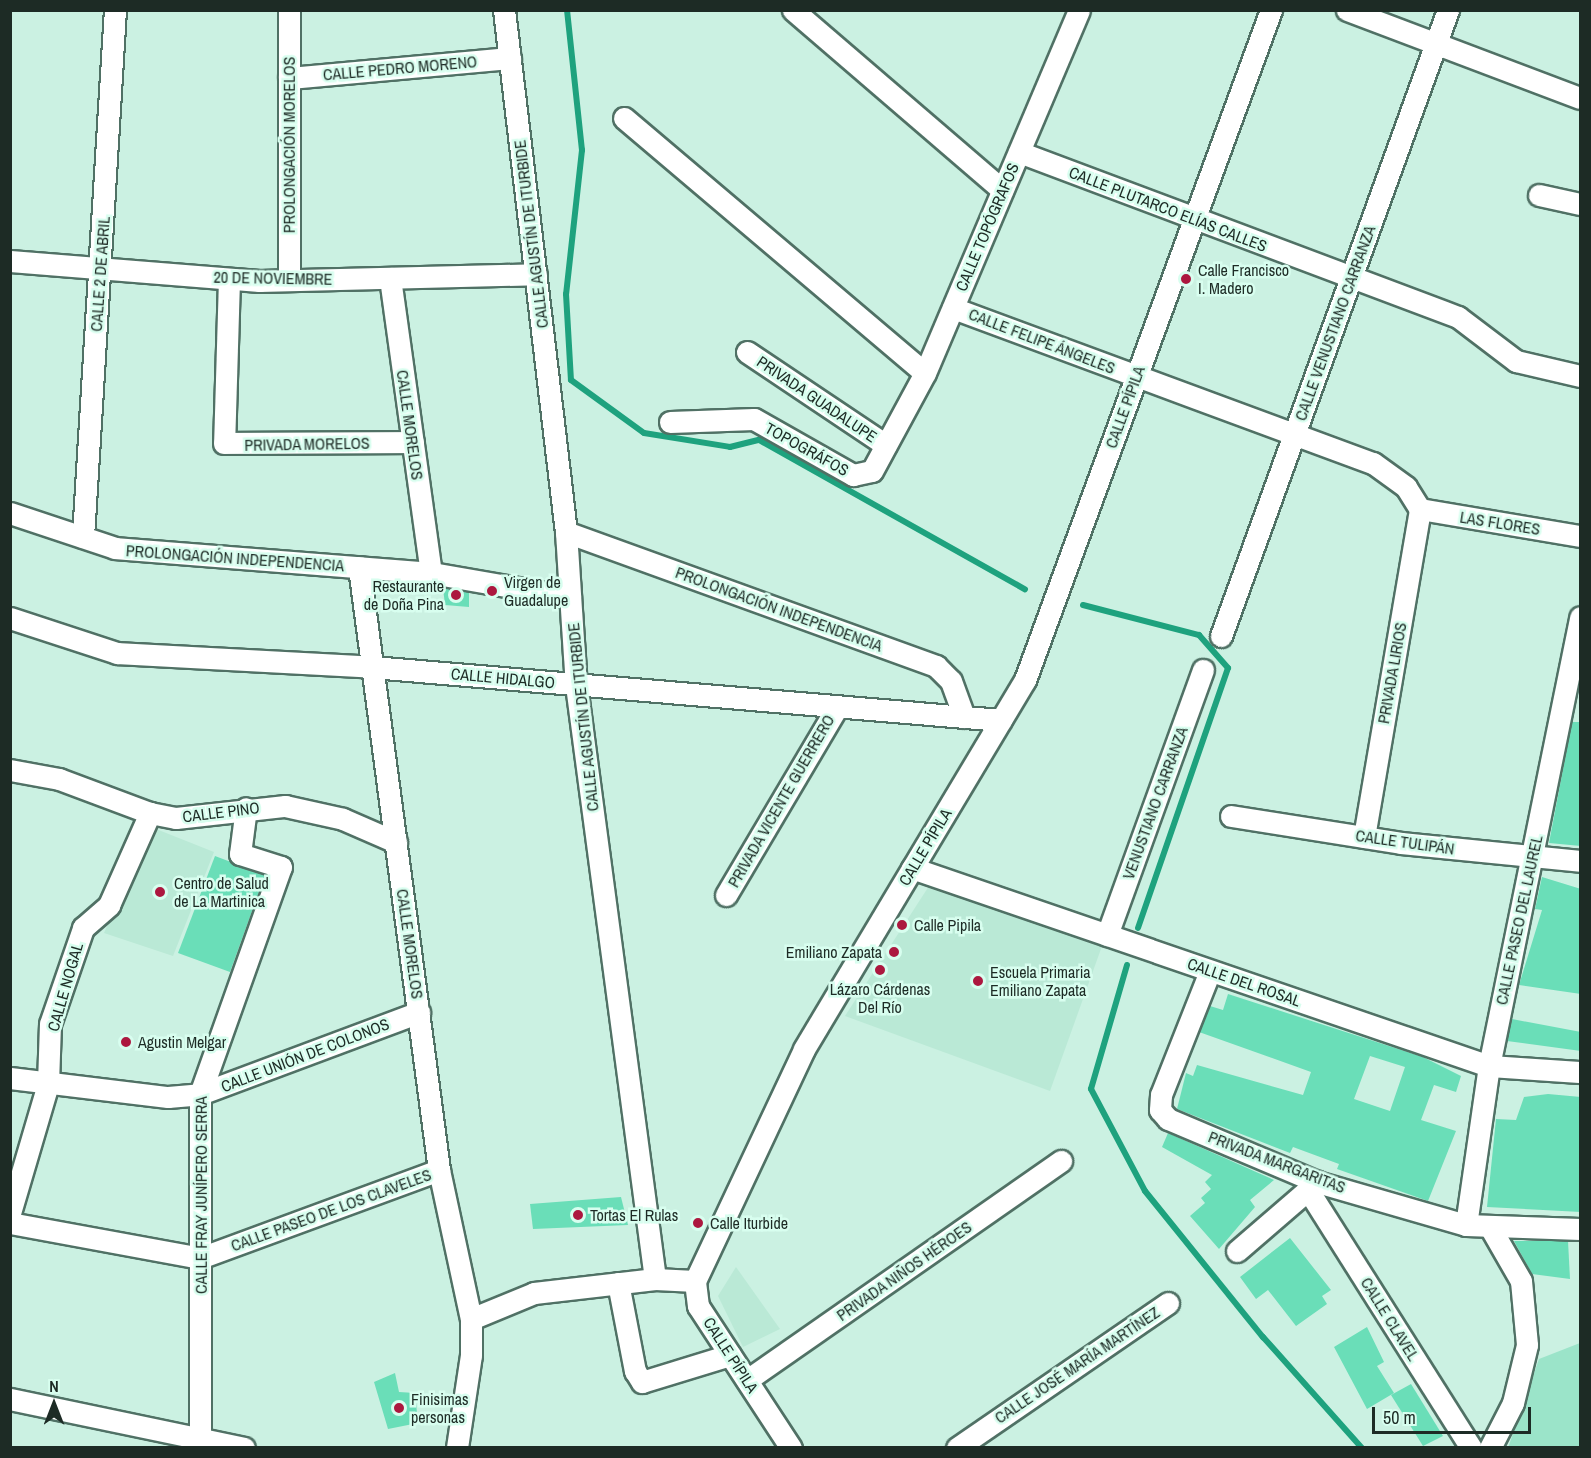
<!DOCTYPE html>
<html>
<head>
<meta charset="utf-8">
<style>
  body { margin:0 }
  #map { position:relative; width:1591px; height:1458px; overflow:hidden; background:#cbf1e2; font-family:"Archivo Narrow",sans-serif }
  div>[style] { position:absolute }
  [style*='--x'] { left:calc(var(--x)*1px); top:calc(var(--y)*1px); width:calc(var(--w)*1px); rotate:calc(var(--a)*1deg) }
  .built>* { inset:0; background:#bae9d6 }
  .green>* { inset:0; background:#9be4c9 }
  .stream>* { height:6px; margin:-3px; padding:0 3px; transform-origin:3px; border-radius:3px; background:#1ea27e }
  .building>* { inset:0; background:#6adeb8 }
  .roads { filter:drop-shadow(2px 0 #507165) drop-shadow(-2px 0 #507165) drop-shadow(0 2px #507165) drop-shadow(0 -2px #507165) }
  .minor>* { height:21px; margin:-10.5px; padding:0 10.5px; transform-origin:10.5px; border-radius:10.5px; background:#fff }
  .dots>* { width:16px; height:16px; translate:-50% -50%; box-sizing:border-box; border:3px solid #d8feef; border-radius:50% }
  span { translate:-50% -50%; white-space:nowrap; text-align:center; line-height:1.15; -webkit-text-stroke:5px #d8feef; paint-order:stroke }
  .street-label { font-size:16px; color:#1d2b25 }
  .poi-label { font-size:16px; color:#1d2b25 }
  .left { translate:0 -50%; text-align:left }
  .right { translate:-100% -50%; text-align:right }
  .frame { position:absolute; inset:0; border:12px solid #1d2b25; pointer-events:none }
  .north { position:absolute; left:24px; top:1374px; width:60px; height:60px; -webkit-text-stroke:4px #d8feef; paint-order:stroke; rotate:0deg; font-size:16px; font-weight:700; line-height:24px; text-align:center; color:#1d2b25 }
  .north::after { content:''; display:block; margin:auto; width:21px; height:27px; background:#1d2b25; clip-path:polygon(50% 0,100% 100%,50% 72%,0 100%) }
  .scale { position:absolute; left:1372px; top:1407px; width:159px; height:27px; box-sizing:border-box; border:3px solid #1d2b25; border-top:0; padding-left:8px; font-size:18px; line-height:21px; white-space:nowrap; color:#1d2b25; -webkit-text-stroke:4px #d8feef; paint-order:stroke }
</style>
</head>
<body>
<div id="map">
  <div class="built">
    <div style="clip-path:polygon(151px 827px,214px 852px,173px 956px,104px 933px)"></div>
    <div style="clip-path:polygon(929px 886px,1102px 946px,1050px 1091px,845px 1016px)"></div>
    <div style="clip-path:polygon(736px 1267px,780px 1329px,743px 1347px,718px 1296px)"></div>
  </div>
  <div class="green">
    <div style="clip-path:polygon(1580px 1343px,1580px 1447px,1508px 1448px,1539px 1359px)"></div>
  </div>
  <div class="stream">
    <div style="--x:567;--y:10;--w:141;--a:83.9"></div>
    <div style="--x:582;--y:150;--w:145;--a:96.3"></div>
    <div style="--x:566;--y:294;--w:86;--a:86.7"></div>
    <div style="--x:571;--y:380;--w:90;--a:36"></div>
    <div style="--x:644;--y:433;--w:87;--a:9.2"></div>
    <div style="--x:730;--y:447;--w:30;--a:-14"></div>
    <div style="--x:759;--y:440;--w:305;--a:29.3"></div>
    <div style="--x:1083;--y:605;--w:120;--a:14.5"></div>
    <div style="--x:1199;--y:635;--w:44;--a:48.7"></div>
    <div style="--x:1228;--y:668;--w:275;--a:109.1"></div>
    <div style="--x:1127;--y:965;--w:129;--a:106.2"></div>
    <div style="--x:1091;--y:1089;--w:115;--a:62.1"></div>
    <div style="--x:1145;--y:1191;--w:188;--a:51.1"></div>
    <div style="--x:1263;--y:1337;--w:149;--a:48.3"></div>
  </div>
  <div class="building">
    <div style="clip-path:polygon(443px 588px,469px 592px,469px 607px,445px 605px)"></div>
    <div style="clip-path:polygon(1572px 722px,1581px 722px,1581px 846px,1549px 843px)"></div>
    <div style="clip-path:polygon(215px 856px,265px 875px,230px 972px,178px 953px)"></div>
    <div style="clip-path:polygon(1542px 877px,1581px 889px,1581px 994px,1519px 985px,1542px 910px,1535px 909px)"></div>
    <div style="clip-path:polygon(evenodd,1228px 994px,1423px 1057px,1461px 1076px,1456px 1092px,1434px 1085px,1421px 1120px,1456px 1131px,1428px 1201px,1337px 1169px,1339px 1164px,1293px 1147px,1290px 1153px,1177px 1109px,1186px 1073px,1193px 1076px,1197px 1065px,1303px 1095px,1311px 1072px,1199px 1032px,1210px 1006px,1223px 1010px,1228px 994px,1370px 1056px,1405px 1067px,1390px 1111px,1354px 1099px,1370px 1056px)"></div>
    <div style="clip-path:polygon(1512px 1019px,1581px 1032px,1581px 1051px,1507px 1041px)"></div>
    <div style="clip-path:polygon(1548px 1094px,1581px 1097px,1581px 1212px,1487px 1207px,1496px 1119px,1516px 1120px,1524px 1097px)"></div>
    <div style="clip-path:polygon(1168px 1133px,1274px 1180px,1250px 1200px,1255px 1207px,1219px 1249px,1190px 1216px,1205px 1203px,1201px 1198px,1211px 1189px,1205px 1182px,1212px 1175px,1162px 1147px)"></div>
    <div style="clip-path:polygon(621px 1197px,628px 1225px,533px 1229px,530px 1204px)"></div>
    <div style="clip-path:polygon(1290px 1238px,1331px 1290px,1322px 1296px,1327px 1304px,1296px 1326px,1268px 1290px,1256px 1299px,1240px 1277px)"></div>
    <div style="clip-path:polygon(1514px 1241px,1568px 1241px,1570px 1279px,1532px 1274px)"></div>
    <div style="clip-path:polygon(1367px 1327px,1384px 1362px,1377px 1366px,1394px 1393px,1367px 1409px,1334px 1347px)"></div>
    <div style="clip-path:polygon(395px 1373px,399px 1392px,415px 1393px,418px 1423px,388px 1429px,374px 1382px)"></div>
    <div style="clip-path:polygon(1411px 1384px,1443px 1436px,1423px 1446px,1391px 1395px)"></div>
  </div>
  <div class="roads">
    <div class="minor">
      <div style="--x:504;--y:10;--w:526;--a:83.23"></div>
      <div style="--x:566;--y:532;--w:153;--a:86.3"></div>
      <div style="--x:576;--y:685;--w:599;--a:82.42"></div>
      <div style="--x:793;--y:10;--w:276;--a:40.7"></div>
      <div style="--x:1347;--y:10;--w:249;--a:20.7"></div>
      <div style="--x:289;--y:78;--w:222;--a:-5.2"></div>
      <div style="--x:624;--y:118;--w:394;--a:40.3"></div>
      <div style="--x:1019;--y:152;--w:469;--a:20.6"></div>
      <div style="--x:1458;--y:317;--w:73;--a:37.2"></div>
      <div style="--x:1516;--y:361;--w:66;--a:13.2"></div>
      <div style="--x:1539;--y:195;--w:42;--a:12.4"></div>
      <div style="--x:10;--y:261;--w:250;--a:4.6"></div>
      <div style="--x:259;--y:281;--w:277;--a:-1.4"></div>
      <div style="--x:390;--y:278;--w:298;--a:82.1"></div>
      <div style="--x:229;--y:279;--w:164;--a:91.7"></div>
      <div style="--x:224;--y:443;--w:189;--a:-0.3"></div>
      <div style="--x:289;--y:280;--w:270;--a:-90"></div>
      <div style="--x:953;--y:308;--w:448;--a:20.3"></div>
      <div style="--x:1373;--y:463;--w:41;--a:36"></div>
      <div style="--x:1406;--y:487;--w:26;--a:58"></div>
      <div style="--x:747;--y:352;--w:167;--a:33.8"></div>
      <div style="--x:670;--y:422;--w:84;--a:-2"></div>
      <div style="--x:754;--y:419;--w:114;--a:29.5"></div>
      <div style="--x:853;--y:475;--w:19;--a:-12"></div>
      <div style="--x:872;--y:471;--w:111;--a:-61.6"></div>
      <div style="--x:925;--y:373;--w:394;--a:-67"></div>
      <div style="--x:1420;--y:509;--w:162;--a:9.6"></div>
      <div style="--x:10;--y:513;--w:111;--a:18.4"></div>
      <div style="--x:115;--y:548;--w:317;--a:4.5"></div>
      <div style="--x:431;--y:573;--w:141;--a:9.8"></div>
      <div style="--x:566;--y:532;--w:394;--a:19.9"></div>
      <div style="--x:936;--y:666;--w:21;--a:45"></div>
      <div style="--x:951;--y:681;--w:38;--a:70"></div>
      <div style="--x:83;--y:537;--w:528;--a:-86.53"></div>
      <div style="--x:359;--y:567;--w:608;--a:82.44"></div>
      <div style="--x:439;--y:1170;--w:152;--a:77.9"></div>
      <div style="--x:471;--y:1319;--w:36;--a:90"></div>
      <div style="--x:471;--y:1355;--w:94;--a:98.6"></div>
      <div style="--x:10;--y:618;--w:113;--a:18.1"></div>
      <div style="--x:117;--y:653;--w:255;--a:3.1"></div>
      <div style="--x:372;--y:667;--w:631;--a:4.82"></div>
      <div style="--x:1221;--y:636;--w:666;--a:-70.07"></div>
      <div style="--x:10;--y:770;--w:50;--a:10.4"></div>
      <div style="--x:59;--y:779;--w:97;--a:20.5"></div>
      <div style="--x:150;--y:813;--w:26;--a:11"></div>
      <div style="--x:176;--y:818;--w:110;--a:-6.3"></div>
      <div style="--x:285;--y:806;--w:59;--a:12.6"></div>
      <div style="--x:343;--y:819;--w:58;--a:23.5"></div>
      <div style="--x:1231;--y:816;--w:172;--a:9"></div>
      <div style="--x:1401;--y:843;--w:180;--a:5.7"></div>
      <div style="--x:1364;--y:837;--w:333;--a:-80.3"></div>
      <div style="--x:912;--y:868;--w:610;--a:18.94"></div>
      <div style="--x:1489;--y:1066;--w:91;--a:3.8"></div>
      <div style="--x:726;--y:895;--w:218;--a:-59.4"></div>
      <div style="--x:1107;--y:935;--w:282;--a:-70.1"></div>
      <div style="--x:1210;--y:971;--w:133;--a:111.6"></div>
      <div style="--x:1161;--y:1095;--w:15;--a:94"></div>
      <div style="--x:1160;--y:1110;--w:12;--a:48"></div>
      <div style="--x:1168;--y:1119;--w:162;--a:22.9"></div>
      <div style="--x:1317;--y:1182;--w:155;--a:16.1"></div>
      <div style="--x:1466;--y:1225;--w:114;--a:2"></div>
      <div style="--x:10;--y:1078;--w:159;--a:6.9"></div>
      <div style="--x:168;--y:1097;--w:32;--a:-5"></div>
      <div style="--x:200;--y:1094;--w:234;--a:-20.5"></div>
      <div style="--x:1308;--y:1190;--w:305;--a:57.7"></div>
      <div style="--x:10;--y:1213;--w:134;--a:-73.6"></div>
      <div style="--x:48;--y:1084;--w:60;--a:-88.1"></div>
      <div style="--x:50;--y:1024;--w:102;--a:-71"></div>
      <div style="--x:83;--y:928;--w:35;--a:-41"></div>
      <div style="--x:109;--y:905;--w:101;--a:-66"></div>
      <div style="--x:10;--y:1223;--w:193;--a:10.4"></div>
      <div style="--x:200;--y:1258;--w:255;--a:-20.2"></div>
      <div style="--x:1466;--y:1225;--w:161;--a:-81.8"></div>
      <div style="--x:1489;--y:1066;--w:458;--a:-78.5"></div>
      <div style="--x:1490;--y:1227;--w:62;--a:60.1"></div>
      <div style="--x:1521;--y:1281;--w:64;--a:84.6"></div>
      <div style="--x:1527;--y:1345;--w:60;--a:103.6"></div>
      <div style="--x:1513;--y:1403;--w:51;--a:117.1"></div>
      <div style="--x:1237;--y:1251;--w:106;--a:-40.8"></div>
      <div style="--x:618;--y:1283;--w:90;--a:79.1"></div>
      <div style="--x:635;--y:1371;--w:13;--a:58"></div>
      <div style="--x:642;--y:1382;--w:92;--a:-17.1"></div>
      <div style="--x:471;--y:1319;--w:68;--a:-22.4"></div>
      <div style="--x:534;--y:1293;--w:122;--a:-6.6"></div>
      <div style="--x:655;--y:1279;--w:40;--a:2.9"></div>
      <div style="--x:747;--y:1380;--w:383;--a:-34.9"></div>
      <div style="--x:10;--y:1399;--w:239;--a:11.8"></div>
      <div style="--x:200;--y:1448;--w:354;--a:-90"></div>
      <div style="--x:200;--y:1094;--w:241;--a:-70.4"></div>
      <div style="--x:281;--y:867;--w:43;--a:-162.4"></div>
      <div style="--x:240;--y:854;--w:46;--a:-82.6"></div>
      <div style="--x:791;--y:1448;--w:170;--a:-123.2"></div>
      <div style="--x:698;--y:1306;--w:25;--a:-97"></div>
      <div style="--x:695;--y:1281;--w:256;--a:-64.8"></div>
      <div style="--x:804;--y:1049;--w:430;--a:-59.1"></div>
      <div style="--x:1025;--y:680;--w:714;--a:-69.84"></div>
      <div style="--x:957;--y:1448;--w:256;--a:-34.5"></div>
    </div>
  </div>
  <div class="dots">
    <div style="left:1186px;top:279px;background:#ac183f"></div>
    <div style="left:492px;top:591px;background:#ac183f"></div>
    <div style="left:456px;top:595px;background:#ac183f"></div>
    <div style="left:160px;top:892px;background:#ac183f"></div>
    <div style="left:902px;top:925px;background:#ac183f"></div>
    <div style="left:894px;top:952px;background:#ac183f"></div>
    <div style="left:880px;top:970px;background:#ac183f"></div>
    <div style="left:978px;top:981px;background:#ac183f"></div>
    <div style="left:126px;top:1042px;background:#ac183f"></div>
    <div style="left:578px;top:1215px;background:#ac183f"></div>
    <div style="left:698px;top:1223px;background:#ac183f"></div>
    <div style="left:399px;top:1408px;background:#ac183f"></div>
  </div>
  <div class="street-label">
    <span style="left:400px;top:68px;rotate:-5deg">CALLE PEDRO MORENO</span>
    <span style="left:289px;top:145px;rotate:-90deg">PROLONGACIÓN MORELOS</span>
    <span style="left:1168px;top:209px;rotate:21deg">CALLE PLUTARCO ELÍAS CALLES</span>
    <span style="left:987px;top:227px;rotate:-67deg">CALLE TOPÓGRAFOS</span>
    <span style="left:531px;top:234px;rotate:-97deg">CALLE AGUSTÍN DE ITURBIDE</span>
    <span style="left:100px;top:274px;rotate:-86deg">CALLE 2 DE ABRIL</span>
    <span style="left:273px;top:278px;rotate:1deg">20 DE NOVIEMBRE</span>
    <span style="left:1335px;top:323px;rotate:-70deg">CALLE VENUSTIANO CARRANZA</span>
    <span style="left:1042px;top:341px;rotate:21deg">CALLE FELIPE ÁNGELES</span>
    <span style="left:817px;top:399px;rotate:34deg">PRIVADA GUADALUPE</span>
    <span style="left:1125px;top:407px;rotate:-70deg">CALLE PÍPILA</span>
    <span style="left:410px;top:425px;rotate:82deg">CALLE MORELOS</span>
    <span style="left:307px;top:444px;rotate:-1deg">PRIVADA MORELOS</span>
    <span style="left:807px;top:449px;rotate:29deg">TOPOGRÁFOS</span>
    <span style="left:1500px;top:523px;rotate:9deg">LAS FLORES</span>
    <span style="left:235px;top:558px;rotate:4deg">PROLONGACIÓN INDEPENDENCIA</span>
    <span style="left:779px;top:609px;rotate:20deg">PROLONGACIÓN INDEPENDENCIA</span>
    <span style="left:1392px;top:673px;rotate:-80deg">PRIVADA LIRIOS</span>
    <span style="left:503px;top:678px;rotate:5deg">CALLE HIDALGO</span>
    <span style="left:583px;top:717px;rotate:-96deg">CALLE AGUSTÍN DE ITURBIDE</span>
    <span style="left:781px;top:801px;rotate:-60deg">PRIVADA VICENTE GUERRERO</span>
    <span style="left:1155px;top:803px;rotate:-70deg">VENUSTIANO CARRANZA</span>
    <span style="left:221px;top:812px;rotate:-7deg">CALLE PINO</span>
    <span style="left:1405px;top:842px;rotate:8deg">CALLE TULIPÁN</span>
    <span style="left:925px;top:847px;rotate:-59deg">CALLE PÍPILA</span>
    <span style="left:1519px;top:920px;rotate:-78deg">CALLE PASEO DEL LAUREL</span>
    <span style="left:410px;top:944px;rotate:82deg">CALLE MORELOS</span>
    <span style="left:1244px;top:982px;rotate:19deg">CALLE DEL ROSAL</span>
    <span style="left:65px;top:987px;rotate:-74deg">CALLE NOGAL</span>
    <span style="left:305px;top:1055px;rotate:-21deg">CALLE UNIÓN DE COLONOS</span>
    <span style="left:1277px;top:1162px;rotate:21deg">PRIVADA MARGARITAS</span>
    <span style="left:201px;top:1195px;rotate:-90deg">CALLE FRAY JUNÍPERO SERRA</span>
    <span style="left:331px;top:1210px;rotate:-20deg">CALLE PASEO DE LOS CLAVELES</span>
    <span style="left:904px;top:1271px;rotate:-35deg">PRIVADA NIÑOS HÉROES</span>
    <span style="left:1390px;top:1319px;rotate:58deg">CALLE CLAVEL</span>
    <span style="left:731px;top:1355px;rotate:57deg">CALLE PÍPILA</span>
    <span style="left:1077px;top:1365px;rotate:-34deg">CALLE JOSÉ MARÍA MARTÍNEZ</span>
  </div>
  <div class="poi-label">
    <span class="left" style="left:1198px;top:279px">Calle Francisco<br>I. Madero</span>
    <span class="left" style="left:504px;top:591px">Virgen de<br>Guadalupe</span>
    <span class="right" style="left:444px;top:595px">Restaurante<br>de Doña Pina</span>
    <span class="left" style="left:174px;top:892px">Centro de Salud<br>de La Martinica</span>
    <span class="left" style="left:914px;top:925px">Calle Pipila</span>
    <span class="right" style="left:882px;top:952px">Emiliano Zapata</span>
    <span class="left" style="left:990px;top:981px">Escuela Primaria<br>Emiliano Zapata</span>
    <span style="left:880px;top:998px">Lázaro Cárdenas<br>Del Río</span>
    <span class="left" style="left:138px;top:1042px">Agustin Melgar</span>
    <span class="left" style="left:590px;top:1215px">Tortas El Rulas</span>
    <span class="left" style="left:710px;top:1223px">Calle Iturbide</span>
    <span class="left" style="left:411px;top:1408px">Finisimas<br>personas</span>
  </div>
  <div class="frame"></div>
  <div class="north">N</div>
  <div class="scale">50 m</div>
</div>
</body>
</html>
